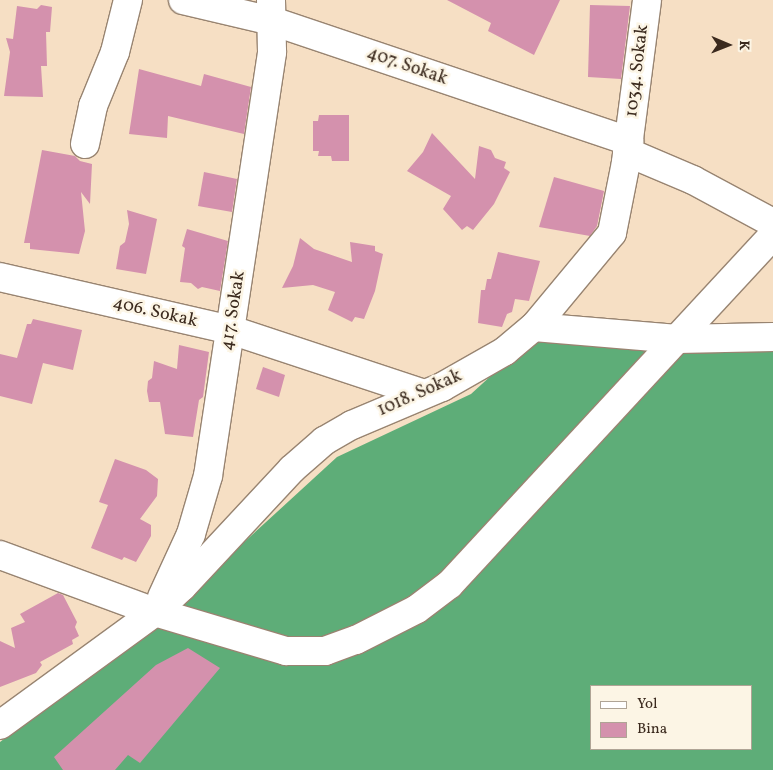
<!DOCTYPE html>
<html>
<head>
<meta charset="utf-8">
<style>
  body { margin:0 }
  #map { position:relative; width:773px; height:770px; overflow:hidden; background:#f6dfc4; font-family:Vollkorn,serif }
  div>[style] { position:absolute }
  [style*='--x'] { left:calc(var(--x)*1px); top:calc(var(--y)*1px); width:calc(var(--w)*1px); rotate:calc(var(--a)*1deg) }
  .forest>* { inset:0; background:#5ead78 }
  .building>* { inset:0; background:#d491ad }
  .roads { filter:drop-shadow(1px 0 #988471) drop-shadow(-1px 0 #988471) drop-shadow(0 1px #988471) drop-shadow(0 -1px #988471) }
  .minor>* { height:28px; margin:-14px; padding:0 14px; transform-origin:14px; border-radius:14px; background:#fff }
  span { translate:-50% -50%; white-space:nowrap; text-align:center; line-height:1.15; -webkit-text-stroke:5px #fcf5e5; paint-order:stroke }
  .street-label { font-size:18px; color:#3b2a1e }
  .legend { position:absolute; left:590px; top:685px; width:162px; height:65px; box-sizing:border-box; background:#fcf5e5; border:1px solid #afa495; margin:0; padding:6px 9px; list-style:none; font-size:15px; color:#3b2a1e }
  .legend li { display:flex; align-items:center; gap:10px; height:25px }
  .legend b { width:25px; border:1px solid #afa495 }
  .north { position:absolute; left:703px; top:20px; width:50px; height:50px; -webkit-text-stroke:4px #fcf5e5; paint-order:stroke; rotate:91deg; font-size:14px; font-weight:700; line-height:20px; text-align:center; color:#3b2a1e }
  .north::after { content:''; display:block; margin:auto; width:18px; height:22px; background:#3b2a1e; clip-path:polygon(50% 0,100% 100%,50% 72%,0 100%) }
</style>
</head>
<body>
<div id="map">
  <div class="forest">
    <div style="clip-path:polygon(evenodd,540px 331px,773px 331px,773px 770px,0 770px,0 742px,145px 633px,337px 457px,471px 394px,540px 331px,592px 686px,752px 686px,752px 749px,592px 749px,592px 686px)"></div>
  </div>
  <div class="building">
    <div style="clip-path:polygon(447px 0,560px 0,534px 55px,488px 31px,491px 23px)"></div>
    <div style="clip-path:polygon(41px 5px,52px 7px,50px 32px,46px 32px,47px 66px,41px 66px,43px 97px,4px 96px,10px 52px,6px 38px,13px 39px,17px 6px,37px 9px)"></div>
    <div style="clip-path:polygon(590px 5px,630px 6px,621px 79px,588px 77px)"></div>
    <div style="clip-path:polygon(139px 69px,201px 86px,204px 74px,251px 87px,244px 134px,168px 116px,167px 138px,129px 134px)"></div>
    <div style="clip-path:polygon(319px 115px,349px 115px,349px 161px,332px 161px,331px 156px,318px 156px,319px 151px,313px 151px,313px 121px,318px 121px)"></div>
    <div style="clip-path:polygon(432px 133px,475px 179px,479px 146px,491px 150px,495px 158px,506px 162px,504px 168px,510px 172px,494px 204px,473px 230px,467px 226px,462px 230px,443px 209px,451px 196px,407px 171px,423px 152px)"></div>
    <div style="clip-path:polygon(42px 150px,75px 156px,80px 161px,92px 164px,90px 204px,81px 192px,85px 231px,79px 254px,30px 249px,30px 243px,24px 243px)"></div>
    <div style="clip-path:polygon(204px 172px,237px 179px,232px 212px,198px 206px)"></div>
    <div style="clip-path:polygon(554px 177px,604px 191px,597px 226px,590px 236px,539px 227px)"></div>
    <div style="clip-path:polygon(127px 210px,157px 219px,146px 274px,116px 269px,120px 246px,125px 242px,129px 224px)"></div>
    <div style="clip-path:polygon(187px 229px,228px 241px,220px 291px,202px 287px,198px 289px,191px 283px,180px 282px,185px 248px,182px 246px)"></div>
    <div style="clip-path:polygon(300px 238px,314px 249px,352px 262px,350px 242px,375px 246px,375px 251px,383px 254px,375px 291px,364px 319px,355px 317px,352px 322px,328px 310px,335px 292px,313px 285px,282px 288px,293px 266px)"></div>
    <div style="clip-path:polygon(498px 252px,540px 261px,529px 301px,515px 299px,512px 312px,507px 314px,502px 327px,478px 323px,481px 290px,485px 290px,487px 279px,491px 279px)"></div>
    <div style="clip-path:polygon(33px 319px,82px 330px,73px 370px,43px 363px,32px 404px,0 396px,0 354px,17px 358px,27px 324px,31px 324px)"></div>
    <div style="clip-path:polygon(179px 345px,209px 352px,203px 397px,199px 400px,193px 437px,165px 434px,160px 402px,149px 402px,147px 391px,148px 381px,152px 378px,154px 361px,177px 369px)"></div>
    <div style="clip-path:polygon(263px 367px,285px 375px,279px 397px,256px 389px)"></div>
    <div style="clip-path:polygon(115px 459px,146px 470px,158px 479px,157px 496px,140px 519px,151px 525px,151px 536px,136px 562px,124px 557px,122px 560px,91px 548px,108px 505px,99px 502px)"></div>
    <div style="clip-path:polygon(58px 593px,63px 595px,77px 622px,75px 627px,79px 636px,72px 640px,73px 644px,40px 662px,42px 665px,36px 673px,0 687px,0 641px,15px 648px,11px 628px,25px 622px,20px 614px)"></div>
    <div style="clip-path:polygon(188px 648px,220px 668px,140px 763px,128px 755px,115px 770px,63px 770px,54px 757px,156px 665px)"></div>
  </div>
  <div class="roads">
    <div class="minor">
      <div style="--x:183;--y:0;--w:91;--a:13.3"></div>
      <div style="--x:272;--y:21;--w:377;--a:18.6"></div>
      <div style="--x:85;--y:144;--w:39;--a:-78"></div>
      <div style="--x:93;--y:106;--w:58;--a:-67.8"></div>
      <div style="--x:115;--y:52;--w:54;--a:-76"></div>
      <div style="--x:627;--y:152;--w:72;--a:23"></div>
      <div style="--x:693;--y:180;--w:91;--a:28.3"></div>
      <div style="--x:0;--y:277;--w:237;--a:12.9"></div>
      <div style="--x:231;--y:330;--w:201;--a:18.3"></div>
      <div style="--x:534;--y:327;--w:144;--a:4.8"></div>
      <div style="--x:677;--y:339;--w:96;--a:-1.2"></div>
      <div style="--x:0;--y:555;--w:165;--a:20.2"></div>
      <div style="--x:155;--y:612;--w:137;--a:16.6"></div>
      <div style="--x:286;--y:651;--w:39;--a:0"></div>
      <div style="--x:325;--y:651;--w:33;--a:-20"></div>
      <div style="--x:356;--y:640;--w:68;--a:-26.9"></div>
      <div style="--x:417;--y:609;--w:41;--a:-37.1"></div>
      <div style="--x:450;--y:584;--w:476;--a:-47.2"></div>
      <div style="--x:162;--y:597;--w:69;--a:-65.3"></div>
      <div style="--x:191;--y:534;--w:60;--a:-73.7"></div>
      <div style="--x:208;--y:476;--w:429;--a:-81.4"></div>
      <div style="--x:272;--y:52;--w:52;--a:-91.1"></div>
      <div style="--x:0;--y:725;--w:192;--a:-36.1"></div>
      <div style="--x:155;--y:612;--w:37;--a:-43"></div>
      <div style="--x:182;--y:587;--w:161;--a:-47"></div>
      <div style="--x:292;--y:469;--w:43;--a:-41.2"></div>
      <div style="--x:324;--y:441;--w:32;--a:-30"></div>
      <div style="--x:352;--y:425;--w:98;--a:-22.9"></div>
      <div style="--x:442;--y:387;--w:73;--a:-29.7"></div>
      <div style="--x:505;--y:351;--w:38;--a:-40"></div>
      <div style="--x:534;--y:327;--w:122;--a:-50.3"></div>
      <div style="--x:612;--y:233;--w:72;--a:-78.8"></div>
      <div style="--x:626;--y:162;--w:163;--a:-82.6"></div>
    </div>
  </div>
  <div class="street-label">
    <span style="left:407px;top:67px;rotate:19deg">407. Sokak</span>
    <span style="left:638px;top:71px;rotate:-83deg">1034. Sokak</span>
    <span style="left:234px;top:311px;rotate:-81deg">417. Sokak</span>
    <span style="left:155px;top:313px;rotate:13deg">406. Sokak</span>
    <span style="left:420px;top:394px;rotate:-24deg">1018. Sokak</span>
  </div>
  <ul class="legend">
  <li><b style="height:6px;background:#fff"></b>Yol</li>
  <li><b style="height:14px;background:#d491ad"></b>Bina</li>
  </ul>
  <div class="north">K</div>
</div>
</body>
</html>
